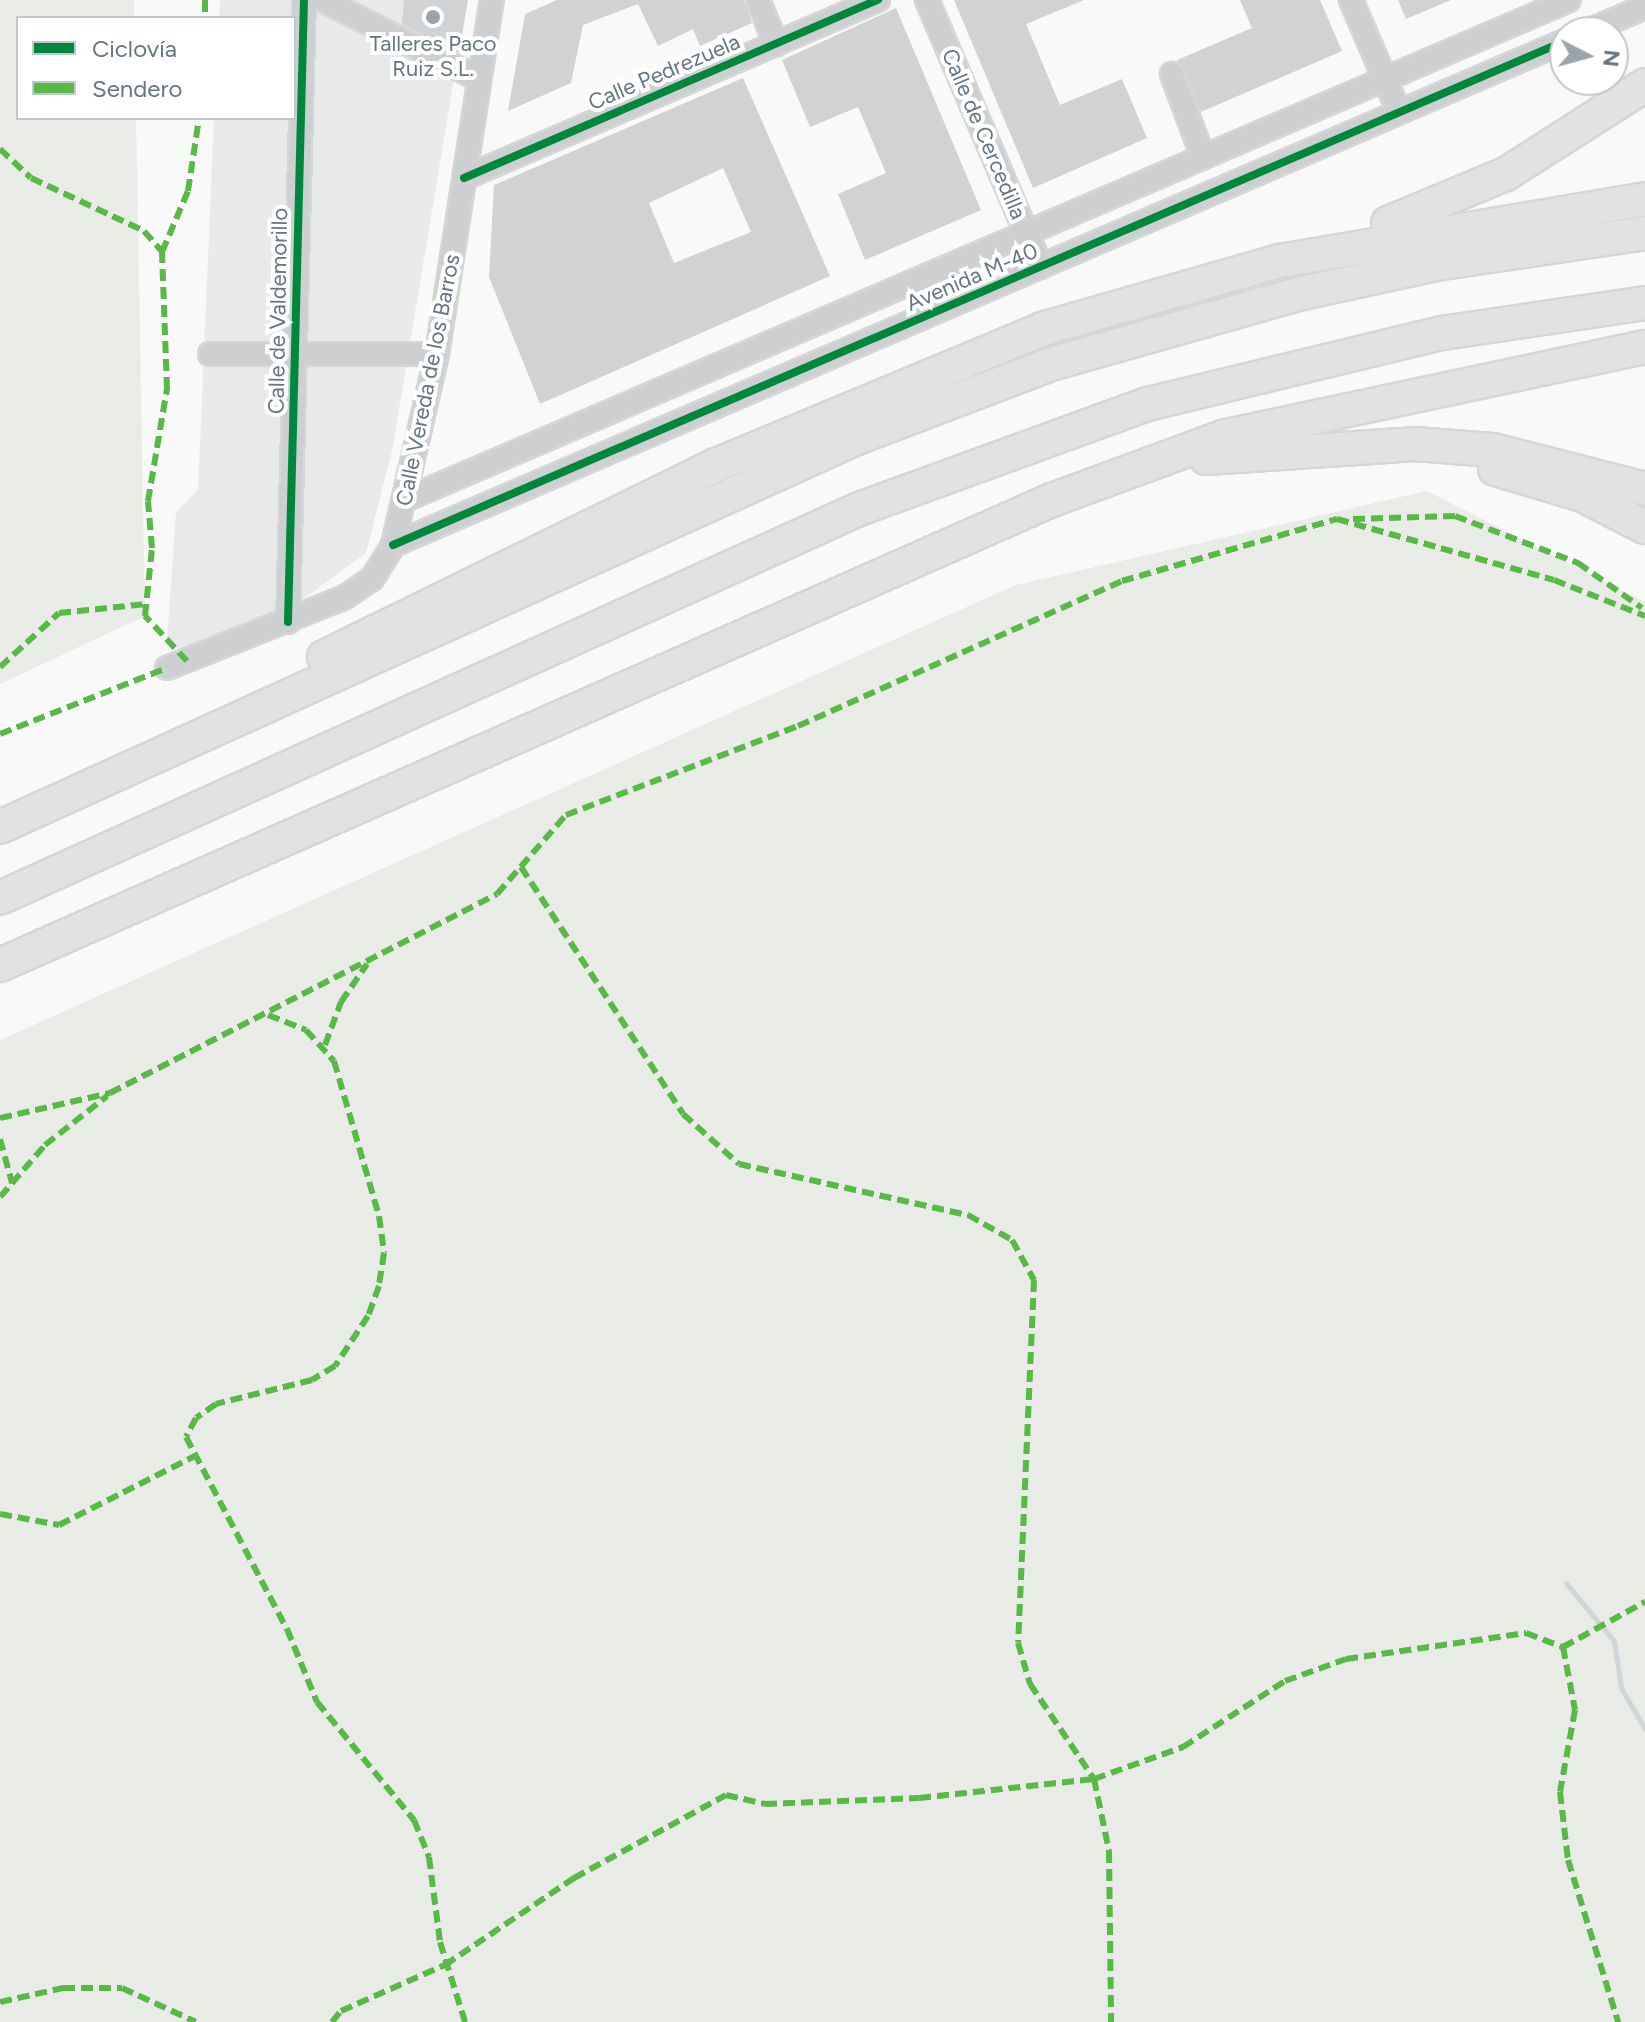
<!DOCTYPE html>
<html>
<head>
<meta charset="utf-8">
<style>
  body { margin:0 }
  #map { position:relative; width:1645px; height:2022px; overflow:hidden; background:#f9f9f9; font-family:Figtree,sans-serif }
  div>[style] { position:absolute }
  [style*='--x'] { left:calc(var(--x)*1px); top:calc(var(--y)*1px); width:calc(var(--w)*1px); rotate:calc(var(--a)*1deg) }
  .built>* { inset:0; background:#e8e9e9 }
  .green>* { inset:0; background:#e8ebe6 }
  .stream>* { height:5px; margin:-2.5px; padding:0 2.5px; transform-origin:2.5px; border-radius:2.5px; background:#ced6d9 }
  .building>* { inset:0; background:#d0d2d3 }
  .roads { filter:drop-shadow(2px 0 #d5d6d6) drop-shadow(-2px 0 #d5d6d6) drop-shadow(0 2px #d5d6d6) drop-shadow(0 -2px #d5d6d6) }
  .minor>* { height:22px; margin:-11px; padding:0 11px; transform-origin:11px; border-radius:11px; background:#cecfd0 }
  .highway>* { height:32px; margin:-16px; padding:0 16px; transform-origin:16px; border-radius:16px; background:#e1e2e2 }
  .quiet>* { height:6px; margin-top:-3px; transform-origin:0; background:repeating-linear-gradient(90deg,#58b947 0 12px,transparent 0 18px) }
  .cycleway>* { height:8px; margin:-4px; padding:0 4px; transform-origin:4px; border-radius:4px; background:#00873e }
  .dots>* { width:22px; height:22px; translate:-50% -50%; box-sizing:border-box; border:4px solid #fff; border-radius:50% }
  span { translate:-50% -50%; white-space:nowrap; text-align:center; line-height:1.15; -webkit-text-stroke:8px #fff; paint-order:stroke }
  .poi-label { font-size:22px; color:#657683 }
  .street-label { font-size:22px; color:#657683 }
  .legend { position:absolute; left:16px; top:16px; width:280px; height:104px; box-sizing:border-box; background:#fff; border:2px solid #c1c8cd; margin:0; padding:10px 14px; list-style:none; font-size:24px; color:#657683 }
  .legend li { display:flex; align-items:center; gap:16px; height:40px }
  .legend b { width:40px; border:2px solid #c1c8cd }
  .north { position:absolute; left:1549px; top:16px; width:80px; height:80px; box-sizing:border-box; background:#fff; border:2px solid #c1c8cd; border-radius:50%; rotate:96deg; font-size:22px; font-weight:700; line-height:32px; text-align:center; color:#657683 }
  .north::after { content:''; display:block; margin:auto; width:28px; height:36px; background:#99a4ac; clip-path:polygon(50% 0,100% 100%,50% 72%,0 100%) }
</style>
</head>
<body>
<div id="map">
  <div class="built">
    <div style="clip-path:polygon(220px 0,467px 0,392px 451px,366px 553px,284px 613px,182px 653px,167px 639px,176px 512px,198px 490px,214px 118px,294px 118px,294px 18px,219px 18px)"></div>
  </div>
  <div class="green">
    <div style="clip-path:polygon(0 0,134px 0,134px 18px,18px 18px,18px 118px,136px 118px,145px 616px,0 684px)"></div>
    <div style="clip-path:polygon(1427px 491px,1645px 602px,1645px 2022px,0 2022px,0 1040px,1016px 585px)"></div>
  </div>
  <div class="stream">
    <div style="--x:1566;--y:1583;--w:75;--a:50.4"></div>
    <div style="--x:1614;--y:1641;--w:48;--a:81.5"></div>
    <div style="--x:1621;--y:1688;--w:48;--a:59.7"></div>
  </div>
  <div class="building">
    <div style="clip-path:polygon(404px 0,468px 0,459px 53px,402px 24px)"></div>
    <div style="clip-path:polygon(557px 0,744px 0,752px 23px,700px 46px,693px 29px,658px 46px,638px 4px,583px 25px,571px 83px,508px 111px,525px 14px)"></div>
    <div style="clip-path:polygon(954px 0,1084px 0,1026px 24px,1060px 105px,1122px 79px,1147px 138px,1033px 188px)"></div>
    <div style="clip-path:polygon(1240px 0,1320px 0,1342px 51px,1201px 112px,1177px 60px,1252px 28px)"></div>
    <div style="clip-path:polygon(1398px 0,1451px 0,1406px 19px)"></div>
    <div style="clip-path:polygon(896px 8px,981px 210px,865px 260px,838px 194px,886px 173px,858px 107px,810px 127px,782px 60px)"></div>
    <div style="clip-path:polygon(evenodd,743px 78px,830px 276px,540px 404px,489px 277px,494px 185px,743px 78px,723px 168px,751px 232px,674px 263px,649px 203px,723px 168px)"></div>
  </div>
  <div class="roads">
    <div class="minor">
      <div style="--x:323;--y:0;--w:175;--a:26.9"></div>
      <div style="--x:758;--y:0;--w:48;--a:67.8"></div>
      <div style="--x:927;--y:0;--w:290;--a:66.9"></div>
      <div style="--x:1351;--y:0;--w:122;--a:66.8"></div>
      <div style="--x:1586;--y:32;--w:64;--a:-23"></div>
      <div style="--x:1172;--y:74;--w:89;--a:69.5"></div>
      <div style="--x:464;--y:178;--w:451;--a:-23.3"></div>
      <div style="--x:210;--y:354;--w:227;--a:0"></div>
      <div style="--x:409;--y:498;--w:1262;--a:-23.23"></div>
      <div style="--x:393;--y:545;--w:1276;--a:-23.27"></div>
      <div style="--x:288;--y:622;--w:622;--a:-88.53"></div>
      <div style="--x:167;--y:668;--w:192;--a:-21.7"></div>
      <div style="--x:345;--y:597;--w:32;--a:-34"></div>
      <div style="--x:372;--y:579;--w:40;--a:-58"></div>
      <div style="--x:393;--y:545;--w:196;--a:-77"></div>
      <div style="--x:437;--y:354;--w:358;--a:-81.2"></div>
    </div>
    <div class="highway">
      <div style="--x:1388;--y:223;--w:128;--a:-22.6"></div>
      <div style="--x:1506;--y:174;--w:165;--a:-32.6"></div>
      <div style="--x:1206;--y:458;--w:209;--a:-3.8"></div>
      <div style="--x:1415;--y:444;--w:78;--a:4.4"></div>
      <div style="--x:1493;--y:450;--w:157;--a:14.4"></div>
      <div style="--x:1495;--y:469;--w:91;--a:16.6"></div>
      <div style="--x:1582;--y:495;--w:71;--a:26.9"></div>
      <div style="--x:324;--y:657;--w:436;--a:-26.1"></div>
      <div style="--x:716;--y:465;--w:353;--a:-22.6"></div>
      <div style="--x:1042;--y:329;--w:247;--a:-16"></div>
      <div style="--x:1279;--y:261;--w:371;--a:-9.6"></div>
      <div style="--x:0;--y:827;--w:938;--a:-24.43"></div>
      <div style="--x:854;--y:439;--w:211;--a:-20.8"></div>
      <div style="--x:1051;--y:364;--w:261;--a:-15.8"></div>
      <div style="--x:1302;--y:293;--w:137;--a:-12.2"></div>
      <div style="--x:1436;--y:264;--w:211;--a:-8.4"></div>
      <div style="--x:0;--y:898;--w:943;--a:-24.36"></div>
      <div style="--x:859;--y:509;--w:307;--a:-20"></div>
      <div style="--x:1148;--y:404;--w:302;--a:-13.6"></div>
      <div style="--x:1442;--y:333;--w:205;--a:-8.4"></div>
      <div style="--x:0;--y:965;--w:1150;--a:-23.85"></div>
      <div style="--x:1052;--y:500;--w:185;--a:-20.2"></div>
      <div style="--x:1226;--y:436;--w:428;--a:-12"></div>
    </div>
  </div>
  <div class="quiet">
    <div style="--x:205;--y:0;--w:18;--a:90"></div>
    <div style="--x:0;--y:149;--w:42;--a:43.1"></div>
    <div style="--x:31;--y:178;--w:125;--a:25.1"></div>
    <div style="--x:144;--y:231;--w:28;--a:49"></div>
    <div style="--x:1353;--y:519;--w:102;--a:-1.7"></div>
    <div style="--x:1455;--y:516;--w:132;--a:20.9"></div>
    <div style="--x:1578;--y:563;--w:78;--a:35.1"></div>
    <div style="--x:187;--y:661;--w:62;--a:-133"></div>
    <div style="--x:145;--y:616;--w:68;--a:-84.1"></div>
    <div style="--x:152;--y:548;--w:47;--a:-94.9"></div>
    <div style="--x:148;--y:501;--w:114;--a:-80.4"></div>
    <div style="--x:167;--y:389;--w:137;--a:-92.1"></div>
    <div style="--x:162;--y:252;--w:66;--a:-66.9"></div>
    <div style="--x:188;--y:191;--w:74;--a:-81.4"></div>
    <div style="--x:0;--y:667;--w:80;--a:-42.5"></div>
    <div style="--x:59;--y:613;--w:88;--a:-5.8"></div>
    <div style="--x:0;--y:734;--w:180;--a:-21.6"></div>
    <div style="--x:521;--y:867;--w:295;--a:56.7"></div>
    <div style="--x:683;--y:1114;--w:75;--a:41.8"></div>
    <div style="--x:739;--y:1164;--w:235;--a:12.6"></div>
    <div style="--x:968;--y:1215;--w:51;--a:29.6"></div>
    <div style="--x:1012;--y:1240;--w:46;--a:61.2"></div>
    <div style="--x:1034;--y:1280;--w:363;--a:92.5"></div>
    <div style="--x:1018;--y:1643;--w:43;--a:73.7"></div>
    <div style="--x:1030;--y:1684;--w:115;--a:56"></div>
    <div style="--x:1094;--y:1779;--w:74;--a:78.2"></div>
    <div style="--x:1109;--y:1851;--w:171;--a:89.3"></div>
    <div style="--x:268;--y:1015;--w:41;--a:21.5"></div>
    <div style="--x:306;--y:1030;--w:42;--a:47.9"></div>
    <div style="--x:334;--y:1061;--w:161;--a:73.8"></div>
    <div style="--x:379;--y:1216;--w:37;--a:82"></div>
    <div style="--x:384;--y:1253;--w:33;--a:99"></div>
    <div style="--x:379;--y:1286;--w:32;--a:110"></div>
    <div style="--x:368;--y:1316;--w:60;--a:123.4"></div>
    <div style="--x:335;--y:1366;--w:27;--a:149"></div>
    <div style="--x:312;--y:1380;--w:99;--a:166"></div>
    <div style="--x:216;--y:1404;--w:24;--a:145"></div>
    <div style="--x:196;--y:1418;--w:21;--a:118"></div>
    <div style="--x:186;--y:1437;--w:217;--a:62.3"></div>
    <div style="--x:287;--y:1629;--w:79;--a:67.7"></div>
    <div style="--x:317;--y:1702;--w:153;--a:50.6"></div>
    <div style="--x:414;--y:1820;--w:40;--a:68"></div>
    <div style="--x:429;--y:1857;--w:86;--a:82.6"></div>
    <div style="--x:440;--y:1942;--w:84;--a:72.6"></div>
    <div style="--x:325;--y:1045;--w:46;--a:-69.6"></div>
    <div style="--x:341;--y:1002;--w:46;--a:-55.6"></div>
    <div style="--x:0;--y:1118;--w:113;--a:-12.8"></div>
    <div style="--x:110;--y:1093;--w:435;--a:-27.2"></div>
    <div style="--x:497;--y:894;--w:105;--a:-48.9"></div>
    <div style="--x:566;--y:815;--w:248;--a:-21"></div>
    <div style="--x:798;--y:726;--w:355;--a:-24.1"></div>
    <div style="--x:1122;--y:581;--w:224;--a:-16.1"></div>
    <div style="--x:1337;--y:519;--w:225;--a:15.7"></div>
    <div style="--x:1554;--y:580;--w:98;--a:21.6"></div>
    <div style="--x:0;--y:1139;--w:46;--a:74.7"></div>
    <div style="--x:0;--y:1197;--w:69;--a:-49.1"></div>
    <div style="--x:45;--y:1145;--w:79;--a:-38.3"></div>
    <div style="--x:0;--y:1514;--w:60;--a:10.6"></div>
    <div style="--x:59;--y:1525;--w:153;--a:-26.9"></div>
    <div style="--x:1563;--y:1647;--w:64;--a:79.2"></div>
    <div style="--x:1575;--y:1710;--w:83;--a:100.4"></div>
    <div style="--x:1560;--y:1792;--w:68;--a:83.3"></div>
    <div style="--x:1568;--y:1860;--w:170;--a:72.8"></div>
    <div style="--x:0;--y:2002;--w:65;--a:-12.5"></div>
    <div style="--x:63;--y:1988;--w:59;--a:0"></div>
    <div style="--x:122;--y:1988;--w:81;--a:24.7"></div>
    <div style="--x:332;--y:2022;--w:14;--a:-51"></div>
    <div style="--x:341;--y:2011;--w:114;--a:-23.9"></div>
    <div style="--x:445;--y:1965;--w:156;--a:-34"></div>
    <div style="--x:574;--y:1878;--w:173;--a:-28.6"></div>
    <div style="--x:726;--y:1795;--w:40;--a:13"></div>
    <div style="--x:765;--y:1804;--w:154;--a:-2.2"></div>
    <div style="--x:919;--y:1798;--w:176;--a:-6.2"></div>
    <div style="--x:1094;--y:1779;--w:95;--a:-19.8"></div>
    <div style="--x:1183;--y:1747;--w:121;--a:-32.9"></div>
    <div style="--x:1285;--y:1681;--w:65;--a:-19.8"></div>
    <div style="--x:1346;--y:1659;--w:182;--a:-8.2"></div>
    <div style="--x:1526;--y:1633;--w:40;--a:21"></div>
    <div style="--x:1563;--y:1647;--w:94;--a:-28.8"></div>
  </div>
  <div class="cycleway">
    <div style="--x:464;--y:178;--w:451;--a:-23.3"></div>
    <div style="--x:393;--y:545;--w:1276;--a:-23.27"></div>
    <div style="--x:288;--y:622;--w:622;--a:-88.53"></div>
  </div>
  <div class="dots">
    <div style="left:433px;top:17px;background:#99a4ac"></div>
  </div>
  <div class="poi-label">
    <span style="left:433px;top:56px">Talleres Paco<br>Ruiz S.L.</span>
  </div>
  <div class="street-label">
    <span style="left:664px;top:72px;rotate:-23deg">Calle Pedrezuela</span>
    <span style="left:984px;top:134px;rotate:67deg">Calle de Cercedilla</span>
    <span style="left:972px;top:277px;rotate:-23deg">Avenida M-40</span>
    <span style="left:278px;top:311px;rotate:-89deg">Calle de Valdemorillo</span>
    <span style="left:428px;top:380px;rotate:-79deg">Calle Vereda de los Barros</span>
  </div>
  <ul class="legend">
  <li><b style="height:10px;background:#00873e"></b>Ciclovía</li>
  <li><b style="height:10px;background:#58b947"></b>Sendero</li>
  </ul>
  <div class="north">N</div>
</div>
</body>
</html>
